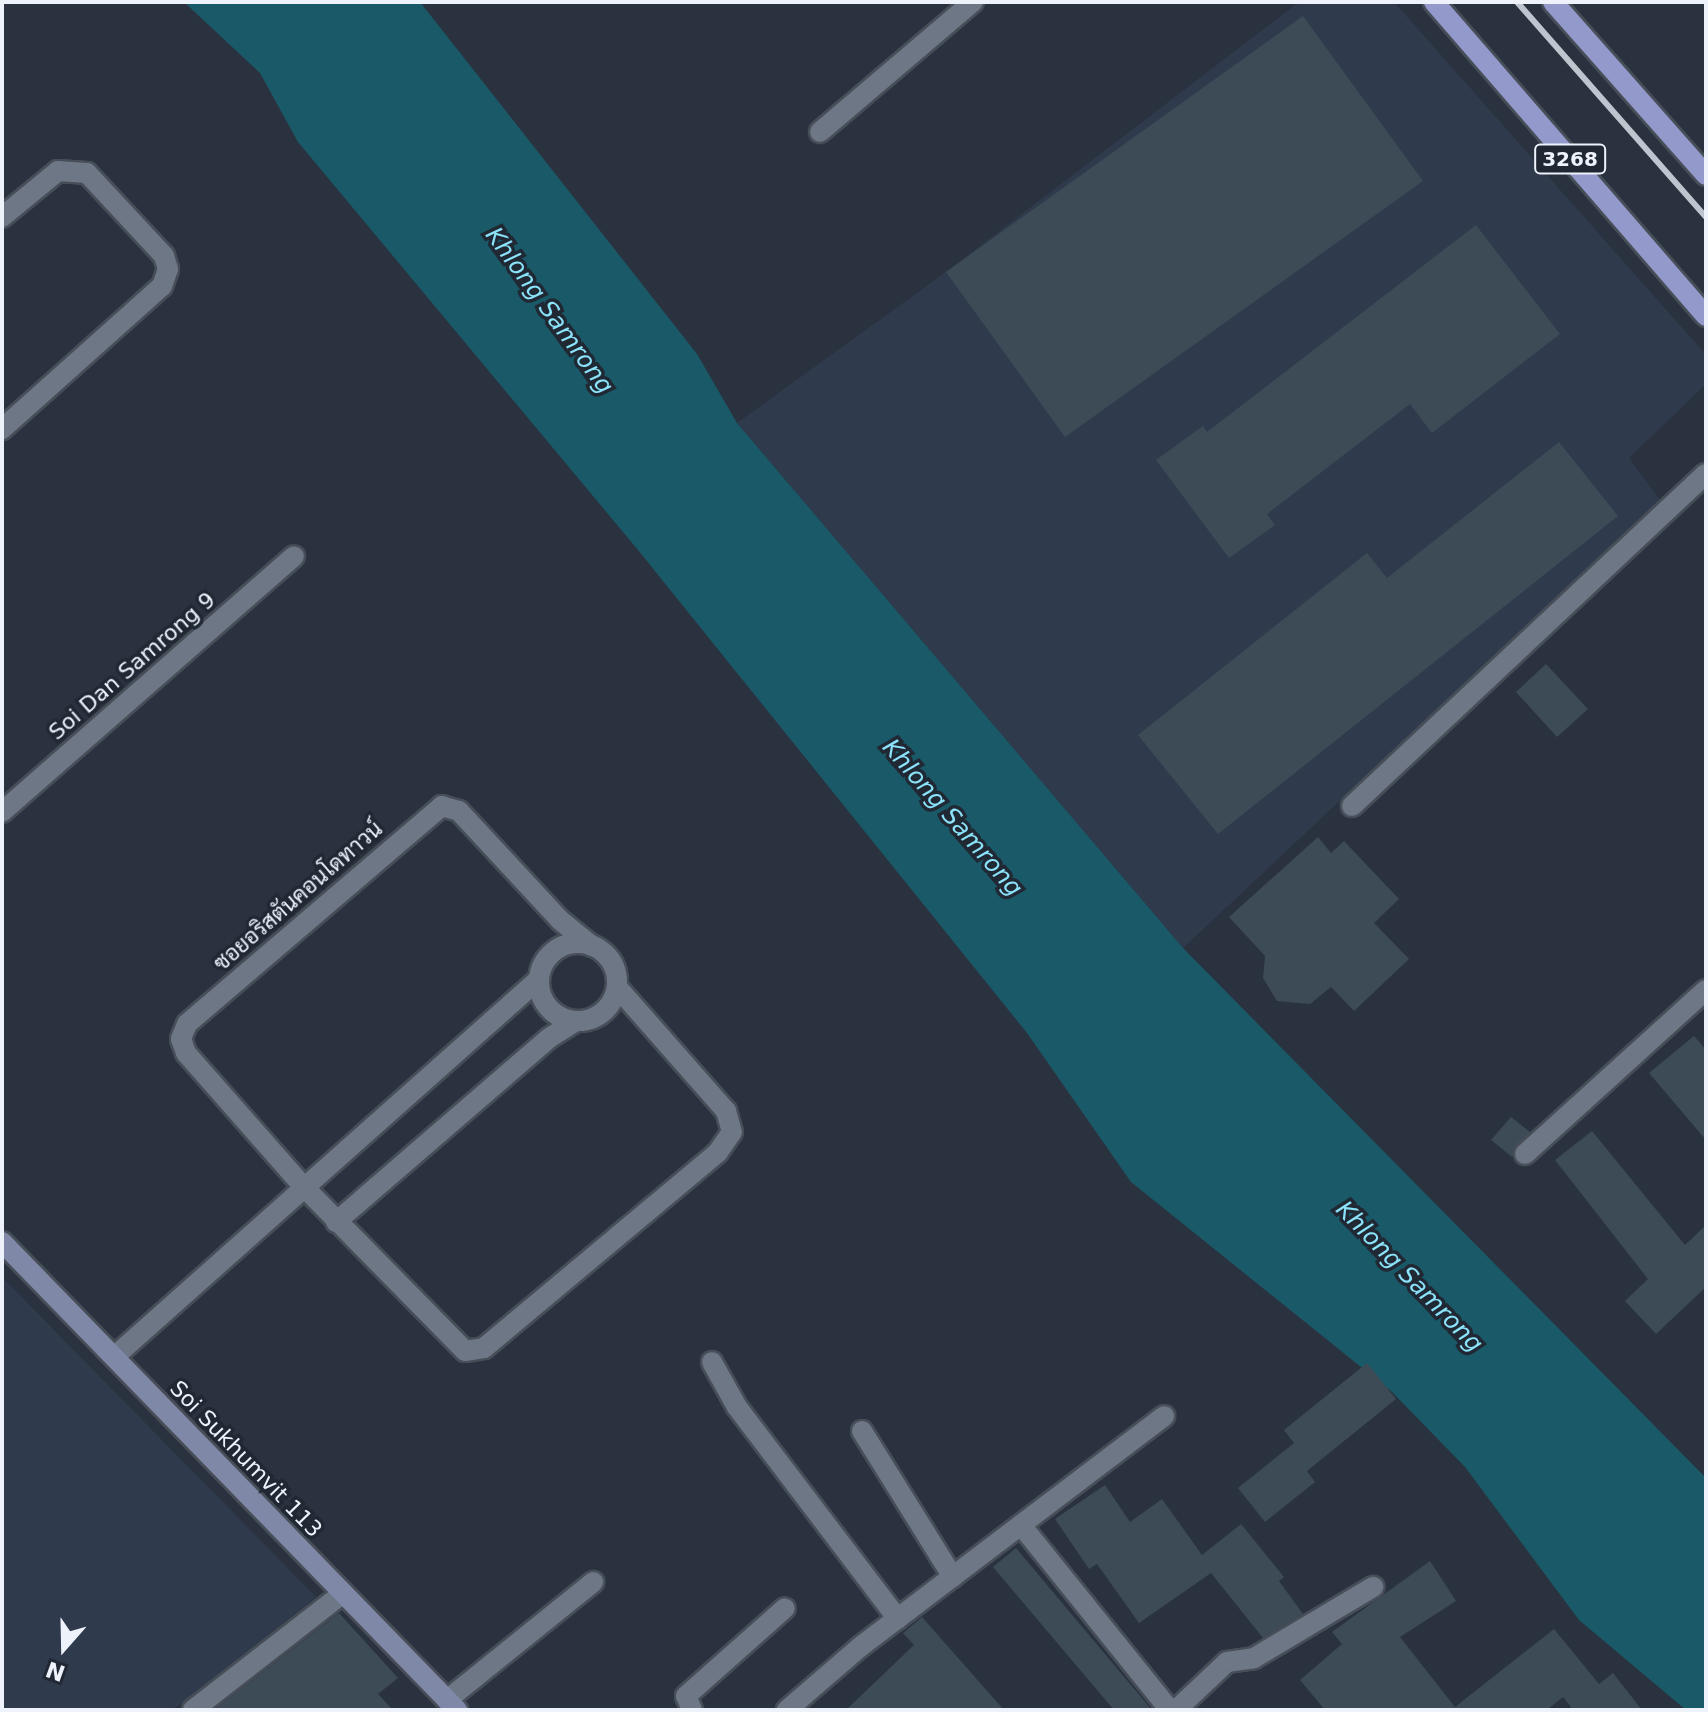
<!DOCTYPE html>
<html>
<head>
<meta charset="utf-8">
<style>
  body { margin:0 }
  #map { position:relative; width:1708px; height:1712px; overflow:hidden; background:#2a323f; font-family:"DejaVu Sans",Sarabun,sans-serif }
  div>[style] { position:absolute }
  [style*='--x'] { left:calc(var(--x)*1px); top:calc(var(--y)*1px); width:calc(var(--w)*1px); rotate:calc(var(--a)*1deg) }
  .built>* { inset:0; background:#2f3b4d }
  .water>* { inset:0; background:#1a5968 }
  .building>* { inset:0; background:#3c4b56 }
  .roads { filter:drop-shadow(2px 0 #474e58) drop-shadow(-2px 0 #474e58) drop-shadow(0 2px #474e58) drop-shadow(0 -2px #474e58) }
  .minor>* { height:20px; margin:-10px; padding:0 10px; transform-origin:10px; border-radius:10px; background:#6d7786 }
  .minor>.ring { margin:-10px; padding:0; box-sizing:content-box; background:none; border:20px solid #6d7786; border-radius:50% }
  .secondary>* { height:20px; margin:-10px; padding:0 10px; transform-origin:10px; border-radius:10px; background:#8088a8 }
  .primary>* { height:20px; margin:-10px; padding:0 10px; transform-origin:10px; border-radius:10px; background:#939acb }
  .rail>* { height:6px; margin:-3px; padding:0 3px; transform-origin:3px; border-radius:3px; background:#bfc5ce }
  span { translate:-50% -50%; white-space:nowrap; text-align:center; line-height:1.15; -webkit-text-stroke:7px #202834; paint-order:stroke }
  .shield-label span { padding:2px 6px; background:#202834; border:2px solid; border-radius:6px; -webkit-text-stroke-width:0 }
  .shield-label { font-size:20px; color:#edf2fb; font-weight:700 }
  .street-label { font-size:22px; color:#edf2fb }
  .water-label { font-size:24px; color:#8be3fa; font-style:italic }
  .frame { position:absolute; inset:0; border:4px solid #edf2fb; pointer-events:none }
  .north { position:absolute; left:24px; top:1608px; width:80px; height:80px; -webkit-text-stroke:6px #202834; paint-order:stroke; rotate:200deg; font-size:22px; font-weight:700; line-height:32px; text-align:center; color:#edf2fb }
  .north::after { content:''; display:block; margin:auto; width:28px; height:36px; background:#edf2fb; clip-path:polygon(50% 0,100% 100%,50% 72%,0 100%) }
</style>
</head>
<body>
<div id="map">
  <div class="built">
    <div style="clip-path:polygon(1299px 2px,1394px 2px,1706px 355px,1706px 384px,1629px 458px,1660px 500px,1183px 948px,737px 423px,946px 272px)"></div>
    <div style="clip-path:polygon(2px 1277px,316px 1597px,173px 1710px,2px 1710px)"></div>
  </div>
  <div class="water">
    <div style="clip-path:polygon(184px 2px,420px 2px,697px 354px,737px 423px,1183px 948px,1706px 1478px,1706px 1710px,1686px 1710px,1579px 1620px,1465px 1467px,1392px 1392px,1131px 1182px,1027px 1033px,638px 550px,298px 142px,260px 73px)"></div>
  </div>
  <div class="building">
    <div style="clip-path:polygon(1303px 16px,1423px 181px,1065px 437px,946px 272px)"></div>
    <div style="clip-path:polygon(1476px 225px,1560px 334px,1432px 433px,1410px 404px,1267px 514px,1275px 525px,1229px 558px,1156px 460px,1203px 426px,1207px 432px)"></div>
    <div style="clip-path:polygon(1559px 442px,1618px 516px,1218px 834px,1138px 735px,1367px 553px,1387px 578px)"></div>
    <div style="clip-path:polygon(1546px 664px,1588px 709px,1557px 737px,1516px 692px)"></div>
    <div style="clip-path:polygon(1318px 837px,1331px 853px,1344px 841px,1399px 899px,1374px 923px,1409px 959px,1354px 1011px,1331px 987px,1310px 1004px,1277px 1001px,1263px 978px,1265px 956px,1229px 917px)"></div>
    <div style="clip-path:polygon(1694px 1036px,1706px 1050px,1706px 1140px,1649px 1073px)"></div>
    <div style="clip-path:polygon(1511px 1117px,1530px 1132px,1512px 1157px,1491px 1140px)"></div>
    <div style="clip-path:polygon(1592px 1131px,1685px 1245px,1706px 1225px,1706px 1287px,1656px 1334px,1625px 1301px,1648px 1279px,1555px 1160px)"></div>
    <div style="clip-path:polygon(1367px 1363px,1396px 1399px,1307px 1471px,1315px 1482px,1265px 1522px,1238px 1488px,1294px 1443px,1284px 1430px)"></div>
    <div style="clip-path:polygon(1105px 1485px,1130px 1522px,1162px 1499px,1202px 1555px,1241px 1524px,1284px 1577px,1279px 1581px,1303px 1614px,1263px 1638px,1211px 1573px,1139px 1623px,1097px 1564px,1089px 1569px,1055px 1519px)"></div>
    <div style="clip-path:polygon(1016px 1548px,1152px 1710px,1114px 1710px,993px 1567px)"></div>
    <div style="clip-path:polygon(1430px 1561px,1456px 1601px,1400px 1637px,1455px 1707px,1554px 1629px,1599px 1684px,1613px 1673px,1642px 1710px,1567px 1710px,1571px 1707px,1563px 1697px,1547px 1710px,1325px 1710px,1300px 1680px,1342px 1644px,1332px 1632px)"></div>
    <div style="clip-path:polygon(339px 1613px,398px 1678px,378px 1694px,393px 1710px,214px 1710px)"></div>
    <div style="clip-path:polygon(922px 1617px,1004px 1710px,846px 1710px,914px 1645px,903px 1633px)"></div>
  </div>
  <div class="roads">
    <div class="minor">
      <div style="--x:820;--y:132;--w:201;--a:-40.4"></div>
      <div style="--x:2;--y:217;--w:72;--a:-39.4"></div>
      <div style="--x:58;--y:171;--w:29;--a:4"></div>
      <div style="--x:87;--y:173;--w:113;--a:47.1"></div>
      <div style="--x:164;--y:256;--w:14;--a:73"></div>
      <div style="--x:168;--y:269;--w:18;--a:109"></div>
      <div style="--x:162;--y:286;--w:215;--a:138.2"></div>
      <div style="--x:1352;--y:806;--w:485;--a:-43.2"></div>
      <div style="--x:2;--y:812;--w:388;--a:-41.2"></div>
      <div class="ring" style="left:539px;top:943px;width:58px;height:58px"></div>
      <div style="--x:592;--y:946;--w:41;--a:-140.9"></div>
      <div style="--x:560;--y:920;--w:149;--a:-132.8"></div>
      <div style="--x:459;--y:811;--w:18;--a:-164"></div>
      <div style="--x:442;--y:806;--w:335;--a:139.5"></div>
      <div style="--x:187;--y:1024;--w:16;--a:112"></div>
      <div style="--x:181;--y:1039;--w:15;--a:70"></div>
      <div style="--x:186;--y:1053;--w:177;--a:48.7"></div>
      <div style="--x:303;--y:1186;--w:231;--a:45.5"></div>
      <div style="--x:465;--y:1351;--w:19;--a:-9"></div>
      <div style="--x:484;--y:1348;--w:305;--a:-39.9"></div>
      <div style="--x:718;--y:1152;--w:24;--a:-55"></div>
      <div style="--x:732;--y:1132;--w:22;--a:-106"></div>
      <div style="--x:726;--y:1111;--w:165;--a:-131.3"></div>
      <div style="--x:1525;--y:1154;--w:244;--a:-42.2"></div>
      <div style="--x:336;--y:1222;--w:281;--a:-40.8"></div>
      <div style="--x:549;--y:1038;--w:32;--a:-32"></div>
      <div style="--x:114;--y:1357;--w:569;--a:-41.65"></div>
      <div style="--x:712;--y:1362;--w:51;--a:60.9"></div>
      <div style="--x:737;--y:1407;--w:266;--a:52.8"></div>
      <div style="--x:862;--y:1431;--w:172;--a:58.1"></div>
      <div style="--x:1021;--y:1525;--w:238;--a:51.2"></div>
      <div style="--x:447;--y:1700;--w:188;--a:-38.9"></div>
      <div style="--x:193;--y:1710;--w:189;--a:-37.9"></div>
      <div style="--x:692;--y:1710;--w:15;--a:-113"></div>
      <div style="--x:686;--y:1696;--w:132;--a:-41.6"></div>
      <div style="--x:787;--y:1710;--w:96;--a:-40.8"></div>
      <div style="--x:860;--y:1647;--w:382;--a:-37.2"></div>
      <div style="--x:1176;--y:1710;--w:70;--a:-43.3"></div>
      <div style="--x:1227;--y:1662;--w:27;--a:-8"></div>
      <div style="--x:1254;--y:1658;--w:139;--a:-30.8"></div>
    </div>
    <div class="secondary">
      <div style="--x:2;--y:1242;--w:653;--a:45.81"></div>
    </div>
    <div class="primary">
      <div style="--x:1434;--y:2;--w:415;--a:49.1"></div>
      <div style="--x:1553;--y:2;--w:231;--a:48.5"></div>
    </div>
  </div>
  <div class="rail">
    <div style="--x:1517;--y:2;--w:286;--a:48.7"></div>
  </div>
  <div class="shield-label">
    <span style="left:1570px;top:159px">3268</span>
  </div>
  <div class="street-label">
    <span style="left:132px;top:666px;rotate:-41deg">Soi Dan Samrong 9</span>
    <span style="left:298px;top:896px;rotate:-41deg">ซอยอริสตันคอนโดทาวน์</span>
    <span style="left:246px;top:1459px;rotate:46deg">Soi Sukhumvit 113</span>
  </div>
  <div class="water-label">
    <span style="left:549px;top:311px;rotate:54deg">Khlong Samrong</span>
    <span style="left:952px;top:818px;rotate:49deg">Khlong Samrong</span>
    <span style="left:1409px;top:1277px;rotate:46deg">Khlong Samrong</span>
  </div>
  <div class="frame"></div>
  <div class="north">N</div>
</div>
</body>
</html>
